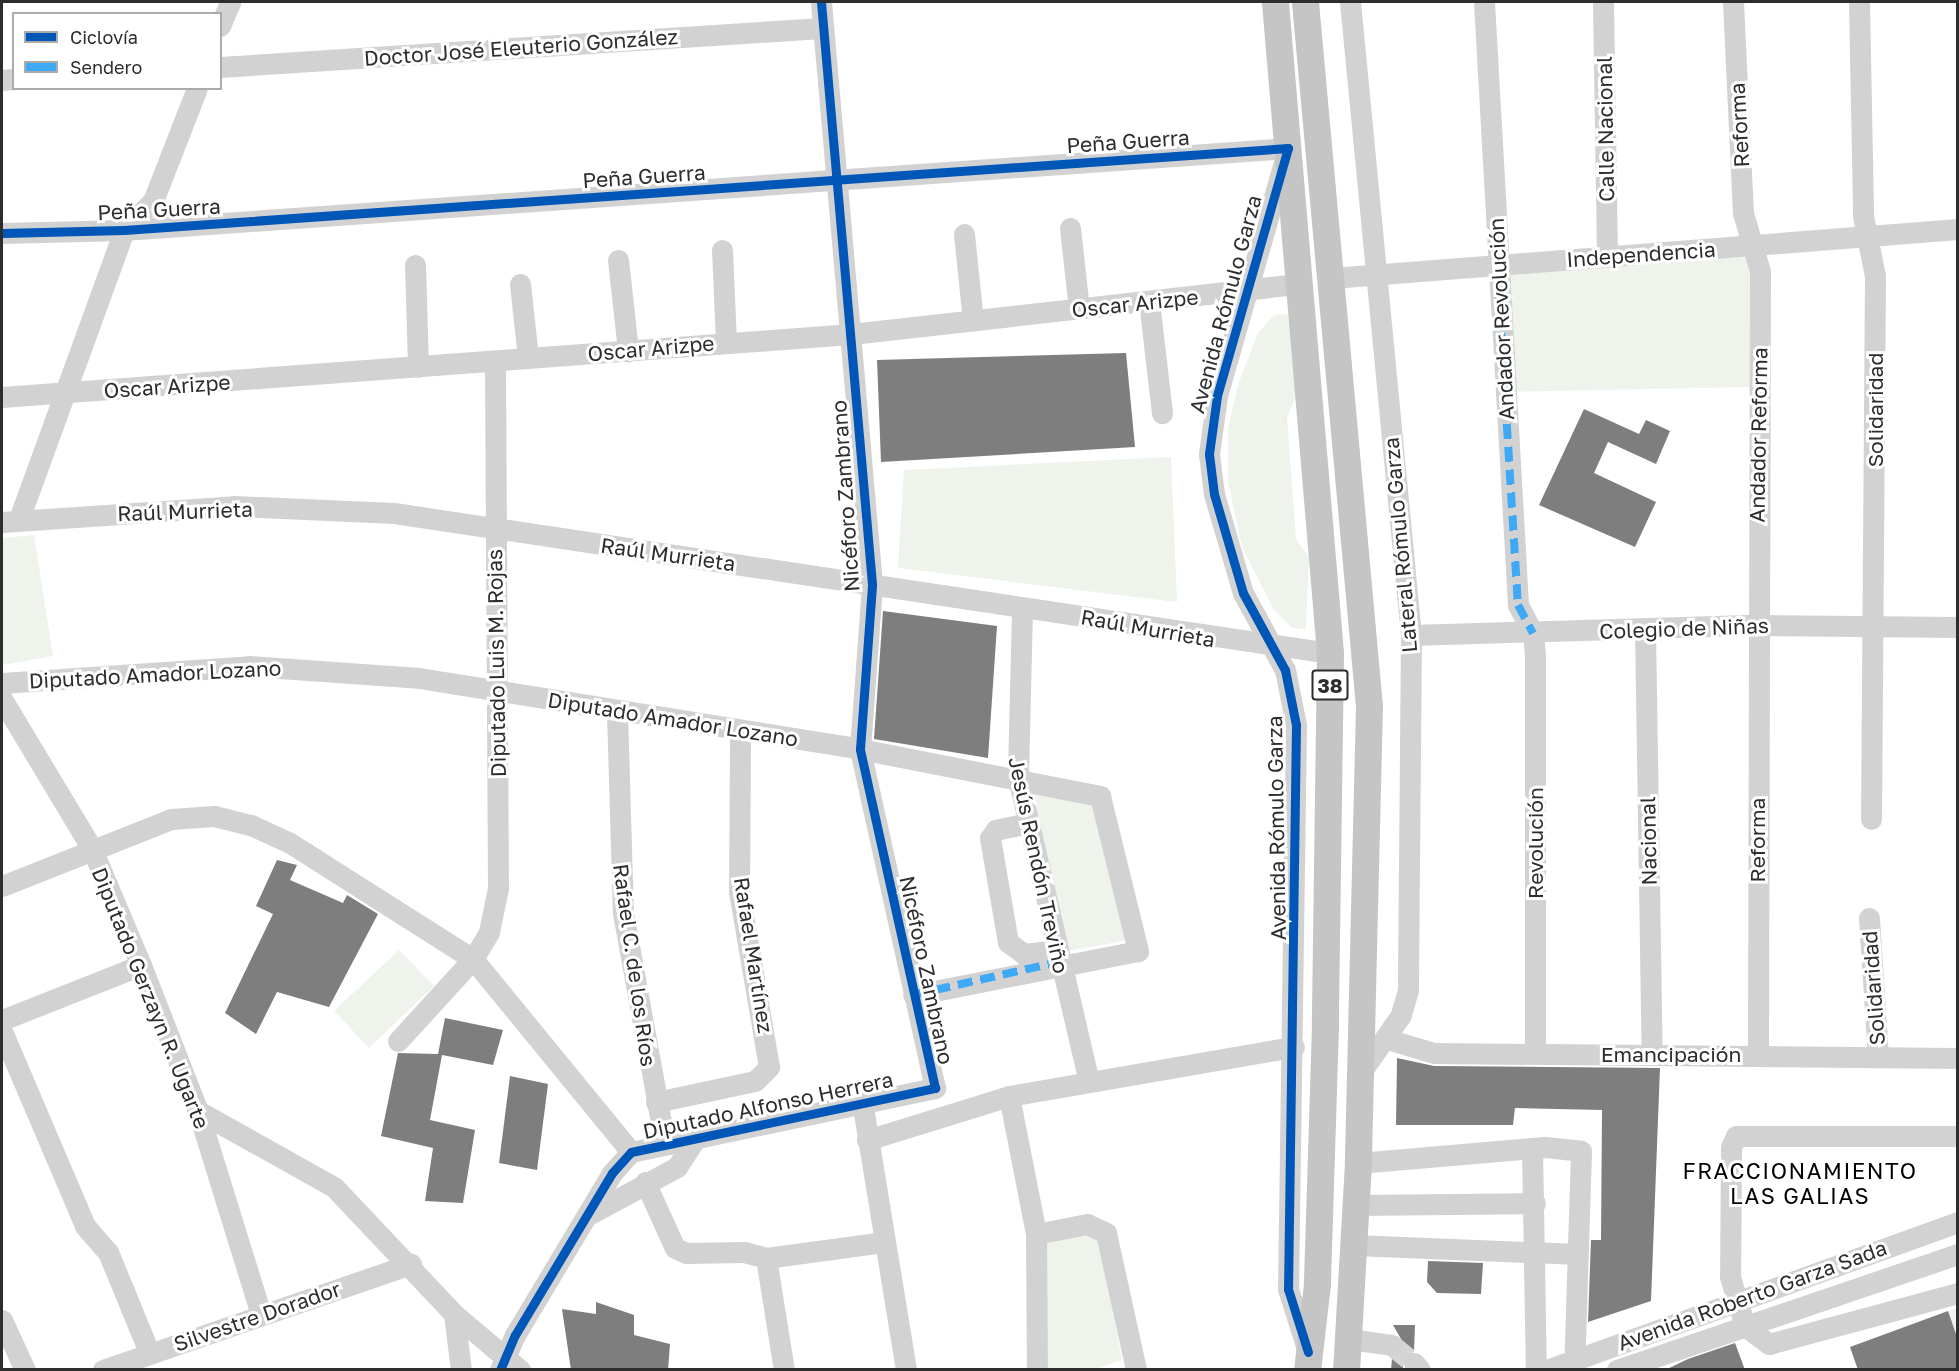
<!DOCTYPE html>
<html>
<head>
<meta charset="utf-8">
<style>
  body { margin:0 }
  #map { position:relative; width:1959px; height:1371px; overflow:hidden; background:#fff; font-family:"Golos Text",sans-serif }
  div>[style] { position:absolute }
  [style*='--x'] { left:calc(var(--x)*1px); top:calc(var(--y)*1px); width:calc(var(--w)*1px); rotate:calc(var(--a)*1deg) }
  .green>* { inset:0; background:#eef3ec }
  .building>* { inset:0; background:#7e7e7e }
  .minor-tunnel>* { height:21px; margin-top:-10.5px; transform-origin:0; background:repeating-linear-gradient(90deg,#d5d5d5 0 21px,transparent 0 31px) }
  .minor>* { height:21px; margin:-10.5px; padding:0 10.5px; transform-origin:10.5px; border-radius:10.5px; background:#d2d2d2 }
  .major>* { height:27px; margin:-13.5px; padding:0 13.5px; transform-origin:13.5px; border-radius:13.5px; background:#c5c5c5 }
  .quiet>* { height:8px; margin-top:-4px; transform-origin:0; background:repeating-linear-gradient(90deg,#3fa9f5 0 15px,transparent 0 23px) }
  .cycleway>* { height:9px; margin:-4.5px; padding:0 4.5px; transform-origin:4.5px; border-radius:4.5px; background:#0057b8 }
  span { translate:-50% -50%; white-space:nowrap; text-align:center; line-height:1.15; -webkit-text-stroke:6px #fff; paint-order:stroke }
  .shield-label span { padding:2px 4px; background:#fff; border:2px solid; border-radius:4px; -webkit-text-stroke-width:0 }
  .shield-label { font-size:20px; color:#2d2d2d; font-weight:700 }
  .street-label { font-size:21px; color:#2d2d2d }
  .neighbourhood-label { font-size:22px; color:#000; letter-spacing:1.5px }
  .frame { position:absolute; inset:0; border:3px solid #2d2d2d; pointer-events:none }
  .legend { position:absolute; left:12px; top:12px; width:210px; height:78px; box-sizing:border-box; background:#fff; border:2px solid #ababab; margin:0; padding:8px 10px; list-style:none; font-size:18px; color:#2d2d2d }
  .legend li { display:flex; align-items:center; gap:12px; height:30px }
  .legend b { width:30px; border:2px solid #ababab }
</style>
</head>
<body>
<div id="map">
  <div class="green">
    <div style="clip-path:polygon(1751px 253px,1752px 387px,1497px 392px,1490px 272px)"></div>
    <div style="clip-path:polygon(1288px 314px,1296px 396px,1287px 417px,1296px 539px,1309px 557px,1306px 629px,1292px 628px,1274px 610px,1242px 547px,1228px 481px,1228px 429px,1239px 382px,1258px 333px,1274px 315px)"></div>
    <div style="clip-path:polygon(1171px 457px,1177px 602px,898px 568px,904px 470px)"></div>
    <div style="clip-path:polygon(34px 535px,53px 656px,2px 665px,2px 538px)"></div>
    <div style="clip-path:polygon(1023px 787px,1095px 795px,1129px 940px,1062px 952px)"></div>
    <div style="clip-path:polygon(399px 950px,434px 986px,369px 1048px,334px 1011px)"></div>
    <div style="clip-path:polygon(1098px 1230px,1122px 1360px,1095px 1369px,1039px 1370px,1043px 1242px)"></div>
    <div style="clip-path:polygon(1957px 1308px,1957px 1340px,1948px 1311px)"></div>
  </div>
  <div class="building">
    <div style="clip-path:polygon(1126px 353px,1135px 447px,881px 462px,877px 360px)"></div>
    <div style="clip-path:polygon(1584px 409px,1639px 434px,1646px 420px,1670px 431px,1656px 464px,1608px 442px,1594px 473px,1656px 502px,1635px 547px,1539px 505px)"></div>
    <div style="clip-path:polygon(883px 611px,997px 626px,988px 758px,874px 739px)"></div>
    <div style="clip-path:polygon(277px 860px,297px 865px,290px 880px,343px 903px,347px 895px,378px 914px,329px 1007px,277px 992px,256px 1034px,225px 1013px,273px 914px,256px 906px)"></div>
    <div style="clip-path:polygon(445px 1018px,503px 1030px,493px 1065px,442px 1055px,430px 1120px,475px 1130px,463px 1203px,425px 1201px,433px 1148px,381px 1136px,398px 1053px,438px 1054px)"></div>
    <div style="clip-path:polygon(1397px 1058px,1434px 1066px,1660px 1068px,1651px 1301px,1588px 1322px,1591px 1240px,1601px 1240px,1602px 1110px,1515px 1108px,1513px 1125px,1396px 1125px)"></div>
    <div style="clip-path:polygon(510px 1076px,548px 1084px,537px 1170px,499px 1163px)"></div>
    <div style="clip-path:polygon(1428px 1261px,1483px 1263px,1481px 1294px,1437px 1293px,1427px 1282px)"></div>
    <div style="clip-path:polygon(596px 1302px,634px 1315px,634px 1335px,670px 1344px,668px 1370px,571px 1370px,562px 1309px,596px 1314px)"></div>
    <div style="clip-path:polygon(1948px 1311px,1958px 1340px,1958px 1370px,1858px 1370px,1850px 1347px)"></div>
    <div style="clip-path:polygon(1393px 1325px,1415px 1325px,1414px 1351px,1402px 1358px,1403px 1370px,1391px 1370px,1392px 1358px,1405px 1346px)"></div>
    <div style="clip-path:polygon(1735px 1343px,1745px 1370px,1665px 1370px,1688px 1359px)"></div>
  </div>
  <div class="minor-tunnel">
    <div style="--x:1392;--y:1345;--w:28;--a:39"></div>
  </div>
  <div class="minor">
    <div style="--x:1350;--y:2;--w:636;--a:84.5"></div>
    <div style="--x:1411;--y:635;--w:355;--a:90.5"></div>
    <div style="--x:1408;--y:990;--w:26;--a:106"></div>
    <div style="--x:1401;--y:1015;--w:73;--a:125"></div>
    <div style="--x:1484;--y:2;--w:604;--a:86.77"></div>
    <div style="--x:1518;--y:605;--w:32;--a:62"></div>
    <div style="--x:1533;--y:633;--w:25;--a:85"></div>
    <div style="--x:1535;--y:658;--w:395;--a:90"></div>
    <div style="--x:1603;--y:2;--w:255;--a:89.1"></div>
    <div style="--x:1733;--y:2;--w:211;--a:87.3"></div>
    <div style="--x:1743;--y:213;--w:60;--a:73.7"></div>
    <div style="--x:1760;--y:271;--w:783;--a:90.15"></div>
    <div style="--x:1859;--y:2;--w:214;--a:88.9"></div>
    <div style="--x:1863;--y:216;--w:61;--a:78.7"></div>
    <div style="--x:1875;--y:276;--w:543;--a:90.42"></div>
    <div style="--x:220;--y:26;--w:26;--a:-67"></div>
    <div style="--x:220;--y:67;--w:603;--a:-3.71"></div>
    <div style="--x:2;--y:80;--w:12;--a:-5"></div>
    <div style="--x:1070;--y:228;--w:81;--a:83.7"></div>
    <div style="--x:2;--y:233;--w:122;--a:-1.4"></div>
    <div style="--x:124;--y:230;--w:1167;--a:-4.03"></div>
    <div style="--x:1288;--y:148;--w:258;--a:106"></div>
    <div style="--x:1217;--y:396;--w:59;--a:97.9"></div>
    <div style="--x:1209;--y:454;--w:40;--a:82.9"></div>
    <div style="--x:1214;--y:494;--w:103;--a:73.7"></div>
    <div style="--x:1243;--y:593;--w:88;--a:61.4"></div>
    <div style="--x:1285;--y:670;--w:56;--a:78.7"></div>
    <div style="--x:1296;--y:725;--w:564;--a:90.81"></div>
    <div style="--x:1288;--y:1289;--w:66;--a:72.4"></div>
    <div style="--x:964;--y:234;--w:87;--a:84.1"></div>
    <div style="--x:722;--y:250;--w:93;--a:87.5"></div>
    <div style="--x:618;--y:260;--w:92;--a:83.7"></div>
    <div style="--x:415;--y:265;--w:102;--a:88.3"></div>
    <div style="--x:1332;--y:278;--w:628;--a:-4.48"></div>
    <div style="--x:520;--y:284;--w:74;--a:83.8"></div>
    <div style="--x:1149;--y:301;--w:113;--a:83.4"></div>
    <div style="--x:2;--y:397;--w:851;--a:-4.24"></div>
    <div style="--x:851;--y:334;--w:452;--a:-6.4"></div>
    <div style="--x:19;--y:519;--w:307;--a:-70"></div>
    <div style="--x:124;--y:230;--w:41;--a:-45"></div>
    <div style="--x:153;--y:201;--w:121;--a:-68.7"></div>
    <div style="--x:2;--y:522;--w:233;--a:-3.9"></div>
    <div style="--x:234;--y:506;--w:160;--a:2.5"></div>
    <div style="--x:394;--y:513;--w:946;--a:8.51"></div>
    <div style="--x:1022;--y:610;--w:167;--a:91.4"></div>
    <div style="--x:1018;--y:777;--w:312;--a:76.9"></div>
    <div style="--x:1645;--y:629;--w:425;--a:89.1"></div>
    <div style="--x:1411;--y:635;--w:345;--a:-1.7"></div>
    <div style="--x:1756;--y:625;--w:202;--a:0.6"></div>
    <div style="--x:2;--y:683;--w:248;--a:-3.9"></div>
    <div style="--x:249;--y:666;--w:170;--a:4"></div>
    <div style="--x:419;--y:678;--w:447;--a:9.1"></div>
    <div style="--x:860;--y:749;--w:245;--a:11.1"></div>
    <div style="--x:1100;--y:796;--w:160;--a:76.2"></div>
    <div style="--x:1138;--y:951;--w:229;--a:168.9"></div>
    <div style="--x:2;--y:699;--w:175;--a:59"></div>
    <div style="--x:92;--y:849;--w:126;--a:67.1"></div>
    <div style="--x:141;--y:965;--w:157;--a:68.7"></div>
    <div style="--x:198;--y:1111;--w:213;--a:72.8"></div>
    <div style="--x:617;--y:713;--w:200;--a:88.3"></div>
    <div style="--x:623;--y:913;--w:235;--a:79.7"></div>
    <div style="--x:1028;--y:823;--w:33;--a:168"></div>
    <div style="--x:996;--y:830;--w:10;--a:127"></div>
    <div style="--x:990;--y:838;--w:106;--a:80.2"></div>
    <div style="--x:1008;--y:942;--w:20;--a:37"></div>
    <div style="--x:1024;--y:954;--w:32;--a:-7"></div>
    <div style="--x:2;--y:886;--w:182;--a:-21.6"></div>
    <div style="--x:171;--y:819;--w:43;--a:-4"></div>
    <div style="--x:214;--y:816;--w:38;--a:14"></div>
    <div style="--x:251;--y:825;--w:43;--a:24.8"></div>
    <div style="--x:290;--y:843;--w:217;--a:32.4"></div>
    <div style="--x:473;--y:959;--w:249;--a:50.7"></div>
    <div style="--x:1869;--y:918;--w:139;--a:86.3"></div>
    <div style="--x:2;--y:1020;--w:149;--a:-21.6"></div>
    <div style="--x:2;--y:1031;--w:212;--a:66.9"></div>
    <div style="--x:85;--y:1226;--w:35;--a:49"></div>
    <div style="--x:108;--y:1252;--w:108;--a:67.7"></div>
    <div style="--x:1387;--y:1039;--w:49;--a:16.6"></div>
    <div style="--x:1434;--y:1053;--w:524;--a:0.55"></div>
    <div style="--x:398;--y:1041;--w:111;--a:-47.6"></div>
    <div style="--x:473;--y:959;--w:31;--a:-59"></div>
    <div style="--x:489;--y:932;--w:45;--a:-78.4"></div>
    <div style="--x:498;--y:888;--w:527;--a:-90.33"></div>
    <div style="--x:1009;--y:1096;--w:141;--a:78.9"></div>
    <div style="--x:1036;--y:1234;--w:136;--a:89.6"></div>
    <div style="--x:656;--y:1102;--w:101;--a:-12"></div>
    <div style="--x:755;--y:1081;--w:20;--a:-45"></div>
    <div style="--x:769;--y:1067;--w:179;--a:-99.7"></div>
    <div style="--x:739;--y:891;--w:160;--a:-89.6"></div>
    <div style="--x:863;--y:1107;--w:266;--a:80.7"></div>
    <div style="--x:198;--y:1111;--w:156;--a:29.2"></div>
    <div style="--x:334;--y:1187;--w:175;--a:46.6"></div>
    <div style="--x:454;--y:1314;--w:87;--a:40.3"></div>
    <div style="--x:1958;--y:1136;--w:222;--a:180"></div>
    <div style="--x:1736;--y:1136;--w:12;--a:114"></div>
    <div style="--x:1731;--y:1147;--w:130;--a:90.4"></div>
    <div style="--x:1730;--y:1277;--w:51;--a:73"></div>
    <div style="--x:1745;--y:1326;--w:30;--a:37"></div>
    <div style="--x:1769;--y:1344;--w:196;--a:-15.1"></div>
    <div style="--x:867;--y:1140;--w:149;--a:-17.2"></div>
    <div style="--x:1009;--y:1096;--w:289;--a:-9.8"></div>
    <div style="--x:1532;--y:1148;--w:222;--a:89"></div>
    <div style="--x:1358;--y:1163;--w:188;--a:-4.9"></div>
    <div style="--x:1545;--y:1147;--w:36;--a:6"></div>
    <div style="--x:1581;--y:1151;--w:219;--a:91.8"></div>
    <div style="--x:645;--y:1182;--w:72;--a:65.6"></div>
    <div style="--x:675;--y:1248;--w:12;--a:24"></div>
    <div style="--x:686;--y:1253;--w:58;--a:-1"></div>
    <div style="--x:744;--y:1252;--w:23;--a:15"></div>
    <div style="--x:766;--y:1258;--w:120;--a:-7.7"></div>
    <div style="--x:1355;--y:1205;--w:180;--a:-0.6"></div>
    <div style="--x:590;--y:1214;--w:99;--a:-28.4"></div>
    <div style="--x:677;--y:1167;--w:33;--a:-57"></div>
    <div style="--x:1036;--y:1234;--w:52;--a:-11.1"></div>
    <div style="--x:1087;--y:1224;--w:21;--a:25"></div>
    <div style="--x:1106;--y:1233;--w:140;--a:77.6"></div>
    <div style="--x:1354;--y:1245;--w:220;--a:2.3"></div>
    <div style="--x:766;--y:1258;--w:113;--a:80.9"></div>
    <div style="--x:454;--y:1314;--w:56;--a:82.9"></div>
    <div style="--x:2;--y:1320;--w:55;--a:65.3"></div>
    <div style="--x:1349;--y:1339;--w:43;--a:7.9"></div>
    <div style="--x:1414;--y:1363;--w:9;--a:49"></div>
    <div style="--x:103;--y:1370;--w:326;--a:-19"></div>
    <div style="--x:500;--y:1370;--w:38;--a:-67"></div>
    <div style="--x:515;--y:1335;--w:189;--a:-59.1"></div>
    <div style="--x:612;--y:1173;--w:28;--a:-48"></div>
    <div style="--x:631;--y:1152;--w:311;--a:-11.9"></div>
    <div style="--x:935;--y:1088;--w:347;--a:-102.5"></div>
    <div style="--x:860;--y:749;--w:165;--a:-85.8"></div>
    <div style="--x:872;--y:584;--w:584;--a:-95.01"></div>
    <div style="--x:1547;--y:1370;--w:437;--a:-19.8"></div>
    <div style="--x:1617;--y:1370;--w:360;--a:-18.8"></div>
  </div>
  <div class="major">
    <div style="--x:1275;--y:2;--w:653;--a:85.17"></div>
    <div style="--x:1330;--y:653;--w:373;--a:90.8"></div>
    <div style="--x:1325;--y:1026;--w:258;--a:91.8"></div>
    <div style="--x:1317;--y:1284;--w:87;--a:96.6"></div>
    <div style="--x:1305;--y:2;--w:707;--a:84.81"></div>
    <div style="--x:1369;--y:706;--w:457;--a:91.4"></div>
    <div style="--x:1358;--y:1163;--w:207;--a:93.3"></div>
  </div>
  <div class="quiet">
    <div style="--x:1497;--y:263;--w:343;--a:86.5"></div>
    <div style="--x:1518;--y:605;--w:32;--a:62"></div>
    <div style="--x:913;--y:995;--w:149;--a:-12.8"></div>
  </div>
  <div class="cycleway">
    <div style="--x:2;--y:233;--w:122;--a:-1.4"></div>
    <div style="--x:124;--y:230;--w:1167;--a:-4.03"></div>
    <div style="--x:1288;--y:148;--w:258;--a:106"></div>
    <div style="--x:1217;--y:396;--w:59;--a:97.9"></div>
    <div style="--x:1209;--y:454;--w:40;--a:82.9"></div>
    <div style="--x:1214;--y:494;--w:103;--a:73.7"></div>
    <div style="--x:1243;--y:593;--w:88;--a:61.4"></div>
    <div style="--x:1285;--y:670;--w:56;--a:78.7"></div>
    <div style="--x:1296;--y:725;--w:564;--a:90.81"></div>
    <div style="--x:1288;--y:1289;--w:66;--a:72.4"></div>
    <div style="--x:500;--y:1370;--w:38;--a:-67"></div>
    <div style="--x:515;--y:1335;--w:189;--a:-59.1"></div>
    <div style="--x:612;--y:1173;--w:28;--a:-48"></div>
    <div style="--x:631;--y:1152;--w:311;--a:-11.9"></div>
    <div style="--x:935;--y:1088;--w:347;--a:-102.5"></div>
    <div style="--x:860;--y:749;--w:165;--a:-85.8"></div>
    <div style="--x:872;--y:584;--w:584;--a:-95.01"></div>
  </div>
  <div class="shield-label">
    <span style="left:1330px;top:685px">38</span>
  </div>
  <div class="street-label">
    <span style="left:521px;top:47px;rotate:-4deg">Doctor José Eleuterio González</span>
    <span style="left:1739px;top:125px;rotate:-93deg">Reforma</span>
    <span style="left:1605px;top:129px;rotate:-91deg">Calle Nacional</span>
    <span style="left:1128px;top:141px;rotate:-4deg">Peña Guerra</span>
    <span style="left:644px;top:176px;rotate:-4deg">Peña Guerra</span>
    <span style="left:159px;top:209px;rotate:-3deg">Peña Guerra</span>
    <span style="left:1641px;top:254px;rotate:-4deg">Independencia</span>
    <span style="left:1135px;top:303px;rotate:-6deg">Oscar Arizpe</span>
    <span style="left:1225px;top:304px;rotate:-75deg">Avenida Rómulo Garza</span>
    <span style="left:1501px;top:319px;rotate:-93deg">Andador Revolución</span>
    <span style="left:651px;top:348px;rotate:-5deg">Oscar Arizpe</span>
    <span style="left:167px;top:386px;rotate:-4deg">Oscar Arizpe</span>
    <span style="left:1875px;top:410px;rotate:-90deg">Solidaridad</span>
    <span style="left:1758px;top:435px;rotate:-89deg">Andador Reforma</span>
    <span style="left:845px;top:496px;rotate:-94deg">Nicéforo Zambrano</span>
    <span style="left:185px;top:511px;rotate:-2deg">Raúl Murrieta</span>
    <span style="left:1400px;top:545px;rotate:-95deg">Lateral Rómulo Garza</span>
    <span style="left:668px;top:554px;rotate:8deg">Raúl Murrieta</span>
    <span style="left:1148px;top:628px;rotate:10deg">Raúl Murrieta</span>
    <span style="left:1684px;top:628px;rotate:-2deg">Colegio de Niñas</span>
    <span style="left:496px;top:663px;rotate:-91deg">Diputado Luis M. Rojas</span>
    <span style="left:155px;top:674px;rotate:-3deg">Diputado Amador Lozano</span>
    <span style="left:673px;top:719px;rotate:9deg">Diputado Amador Lozano</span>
    <span style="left:1276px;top:828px;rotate:-91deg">Avenida Rómulo Garza</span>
    <span style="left:1757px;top:840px;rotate:-90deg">Reforma</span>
    <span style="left:1648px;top:841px;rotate:-91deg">Nacional</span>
    <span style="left:1535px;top:843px;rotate:-90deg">Revolución</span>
    <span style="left:1039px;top:865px;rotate:78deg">Jesús Rendón Treviño</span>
    <span style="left:754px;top:955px;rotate:81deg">Rafael Martínez</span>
    <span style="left:635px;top:965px;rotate:82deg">Rafael C. de los Ríos</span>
    <span style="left:927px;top:970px;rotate:78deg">Nicéforo Zambrano</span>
    <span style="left:1873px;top:988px;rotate:-94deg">Solidaridad</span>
    <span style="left:151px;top:998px;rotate:68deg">Diputado Gerzayn R. Ugarte</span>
    <span style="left:1671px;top:1054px">Emancipación</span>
    <span style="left:768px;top:1105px;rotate:-12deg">Diputado Alfonso Herrera</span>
    <span style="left:1752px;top:1295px;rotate:-20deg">Avenida Roberto Garza Sada</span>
    <span style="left:257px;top:1316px;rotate:-19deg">Silvestre Dorador</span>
  </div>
  <div class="neighbourhood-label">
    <span style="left:1800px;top:1183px">FRACCIONAMIENTO<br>LAS GALIAS</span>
  </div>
  <div class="frame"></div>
  <ul class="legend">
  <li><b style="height:8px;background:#0057b8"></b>Ciclovía</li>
  <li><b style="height:8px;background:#3fa9f5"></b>Sendero</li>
  </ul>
</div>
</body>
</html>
